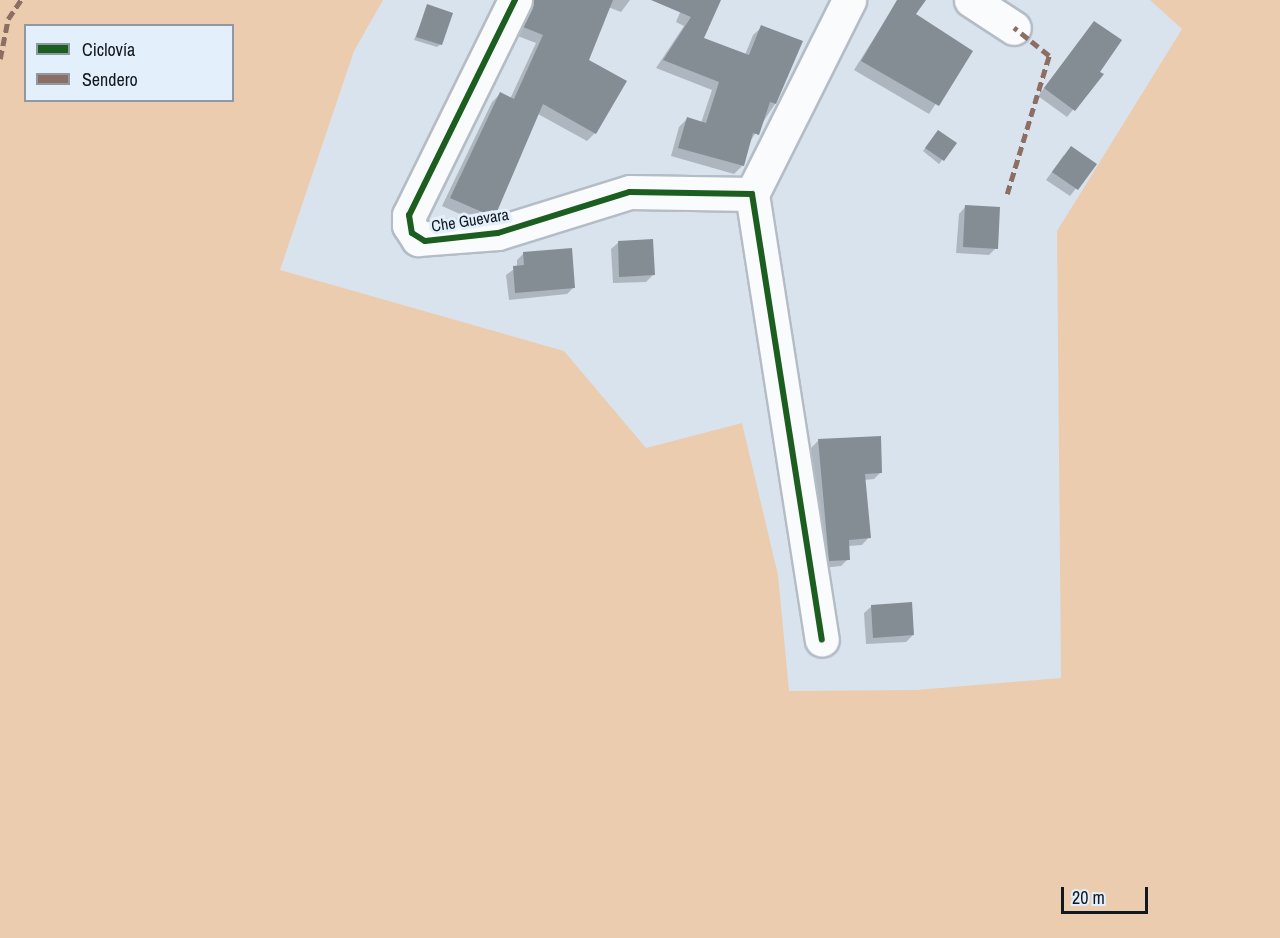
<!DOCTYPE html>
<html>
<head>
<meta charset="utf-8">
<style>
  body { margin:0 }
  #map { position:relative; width:1280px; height:938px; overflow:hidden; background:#d9e3ee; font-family:"Archivo Narrow",sans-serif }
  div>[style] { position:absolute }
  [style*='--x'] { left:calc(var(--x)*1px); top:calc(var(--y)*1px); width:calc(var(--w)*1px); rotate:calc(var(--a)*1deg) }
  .green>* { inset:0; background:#ecccae }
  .shadow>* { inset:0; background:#0003 }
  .building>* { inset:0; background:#848c94 }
  .roads { filter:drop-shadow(2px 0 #b4bcc5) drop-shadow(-2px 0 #b4bcc5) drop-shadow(0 2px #b4bcc5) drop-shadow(0 -2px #b4bcc5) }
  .minor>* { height:33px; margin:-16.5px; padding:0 16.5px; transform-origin:16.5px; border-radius:16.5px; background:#f9fbfc }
  .quiet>* { height:4.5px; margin-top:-2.25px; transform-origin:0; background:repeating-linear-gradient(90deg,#8d6e63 0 9px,transparent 0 13.5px) }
  .cycleway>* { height:6px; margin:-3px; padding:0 3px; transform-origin:3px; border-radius:3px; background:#1b5e20 }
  span { translate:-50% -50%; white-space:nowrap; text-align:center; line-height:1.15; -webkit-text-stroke:6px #e3effb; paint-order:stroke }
  .street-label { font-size:16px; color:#11181f }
  .legend { position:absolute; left:24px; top:24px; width:210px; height:78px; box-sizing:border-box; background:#e3effb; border:2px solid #8f99a3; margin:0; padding:8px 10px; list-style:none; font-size:18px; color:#11181f }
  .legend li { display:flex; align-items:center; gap:12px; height:30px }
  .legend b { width:30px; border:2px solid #8f99a3 }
  .scale { position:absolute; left:1061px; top:887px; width:87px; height:27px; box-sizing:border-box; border:3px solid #11181f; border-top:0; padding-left:8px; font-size:18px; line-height:21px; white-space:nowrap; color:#11181f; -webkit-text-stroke:4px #e3effb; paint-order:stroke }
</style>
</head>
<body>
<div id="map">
  <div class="green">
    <div style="clip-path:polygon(evenodd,0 0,383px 0,354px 51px,280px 270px,564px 351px,646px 448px,742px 423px,778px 575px,789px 691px,916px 690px,1061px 678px,1057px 231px,1182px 29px,1150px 0,1280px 0,1280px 938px,0 938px,0 0,26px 26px,232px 26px,232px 100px,26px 100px,26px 26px)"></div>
  </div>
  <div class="shadow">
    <div style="clip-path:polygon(542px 0,630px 0,621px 12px,608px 7px,587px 60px,595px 133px,587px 141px,538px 114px,495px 213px,480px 223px,442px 206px,492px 102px,500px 94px,510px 99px,536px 43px,515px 35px,526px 10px)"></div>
    <div style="clip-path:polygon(676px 0,719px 0,702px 38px,745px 55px,753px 35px,762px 27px,801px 42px,775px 104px,749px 143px,743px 165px,734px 174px,671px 156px,679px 127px,687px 119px,701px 123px,712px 90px,656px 68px,684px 26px,676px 22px,684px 3px)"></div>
    <div style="clip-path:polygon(898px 0,924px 0,913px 15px,971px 51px,929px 114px,854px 70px)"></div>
    <div style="clip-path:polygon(428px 6px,441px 44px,437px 47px,414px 40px)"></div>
    <div style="clip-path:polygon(1088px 30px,1101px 75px,1067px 117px,1038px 96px)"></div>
    <div style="clip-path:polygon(935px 135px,955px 143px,939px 164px,923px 151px)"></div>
    <div style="clip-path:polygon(1064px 155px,1095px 164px,1070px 196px,1046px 180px)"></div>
    <div style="clip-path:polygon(966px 206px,996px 248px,989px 255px,956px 253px,959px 214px)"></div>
    <div style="clip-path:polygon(619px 242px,653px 275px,646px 282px,613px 283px,611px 249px)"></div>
    <div style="clip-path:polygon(524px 253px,574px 287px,567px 294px,509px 300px,506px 275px,517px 267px,517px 260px)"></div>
    <div style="clip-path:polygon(819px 440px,881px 472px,874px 479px,864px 480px,869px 537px,862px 545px,848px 546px,848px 559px,841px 566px,822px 568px,811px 448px)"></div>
    <div style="clip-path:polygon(872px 606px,913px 635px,906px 642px,866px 644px,864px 613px)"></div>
  </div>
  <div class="building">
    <div style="clip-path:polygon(534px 0,613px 0,589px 60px,627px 81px,596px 134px,543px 104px,496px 214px,489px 215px,450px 198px,500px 92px,514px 99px,543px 35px,523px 27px)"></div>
    <div style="clip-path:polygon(651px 0,721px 0,704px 38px,749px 55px,761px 25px,803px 41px,776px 104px,770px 102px,759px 135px,753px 133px,744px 166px,678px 148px,687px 117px,706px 123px,719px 82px,663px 60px,691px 17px)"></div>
    <div style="clip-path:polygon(897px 0,926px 0,916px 14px,973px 51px,939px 106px,861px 61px)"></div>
    <div style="clip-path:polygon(427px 4px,453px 13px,442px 45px,416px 37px)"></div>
    <div style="clip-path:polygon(1094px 21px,1122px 40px,1100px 72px,1104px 74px,1075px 111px,1044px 88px)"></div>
    <div style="clip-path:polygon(938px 130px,957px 143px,944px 161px,925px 148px)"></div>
    <div style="clip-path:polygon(1071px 146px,1097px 164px,1078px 190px,1052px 172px)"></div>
    <div style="clip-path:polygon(965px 205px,1000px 207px,998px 249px,963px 247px)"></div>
    <div style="clip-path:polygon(653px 239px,655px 275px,619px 277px,618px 241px)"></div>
    <div style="clip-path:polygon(572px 248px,575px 288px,515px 293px,513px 266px,524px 265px,523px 252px)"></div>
    <div style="clip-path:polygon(881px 436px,882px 473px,865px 474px,871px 538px,849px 540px,850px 560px,829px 561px,818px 439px)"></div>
    <div style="clip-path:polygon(912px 602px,914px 635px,873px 638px,871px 605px)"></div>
  </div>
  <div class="roads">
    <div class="minor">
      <div style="--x:515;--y:0;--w:240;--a:116.2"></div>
      <div style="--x:409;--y:215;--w:10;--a:90"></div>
      <div style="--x:409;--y:225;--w:17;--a:57"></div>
      <div style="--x:418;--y:239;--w:80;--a:-4.3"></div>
      <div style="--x:498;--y:233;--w:138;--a:-17.3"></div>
      <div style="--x:630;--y:192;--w:122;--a:0.9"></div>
      <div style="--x:971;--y:0;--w:51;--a:33.1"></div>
      <div style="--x:752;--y:194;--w:451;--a:81.1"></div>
      <div style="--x:752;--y:194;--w:217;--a:-63.4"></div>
    </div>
  </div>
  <div class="quiet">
    <div style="--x:0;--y:59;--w:41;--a:-78.7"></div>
    <div style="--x:8;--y:19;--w:23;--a:-56"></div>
    <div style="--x:1007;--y:194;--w:144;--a:-73.1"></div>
    <div style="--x:1049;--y:56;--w:45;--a:-141.3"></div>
  </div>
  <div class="cycleway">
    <div style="--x:515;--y:0;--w:240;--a:116.2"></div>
    <div style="--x:409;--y:215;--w:18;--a:81"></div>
    <div style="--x:412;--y:233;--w:15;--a:32"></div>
    <div style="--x:425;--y:241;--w:73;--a:-6.3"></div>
    <div style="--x:498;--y:233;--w:138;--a:-17.3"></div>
    <div style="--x:630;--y:192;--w:122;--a:0.9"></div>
    <div style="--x:752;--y:194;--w:451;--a:81.1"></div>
  </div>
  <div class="street-label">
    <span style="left:470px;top:220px;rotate:-9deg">Che Guevara</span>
  </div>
  <ul class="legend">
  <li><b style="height:8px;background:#1b5e20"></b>Ciclovía</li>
  <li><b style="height:8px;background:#8d6e63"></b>Sendero</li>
  </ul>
  <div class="scale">20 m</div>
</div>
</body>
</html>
